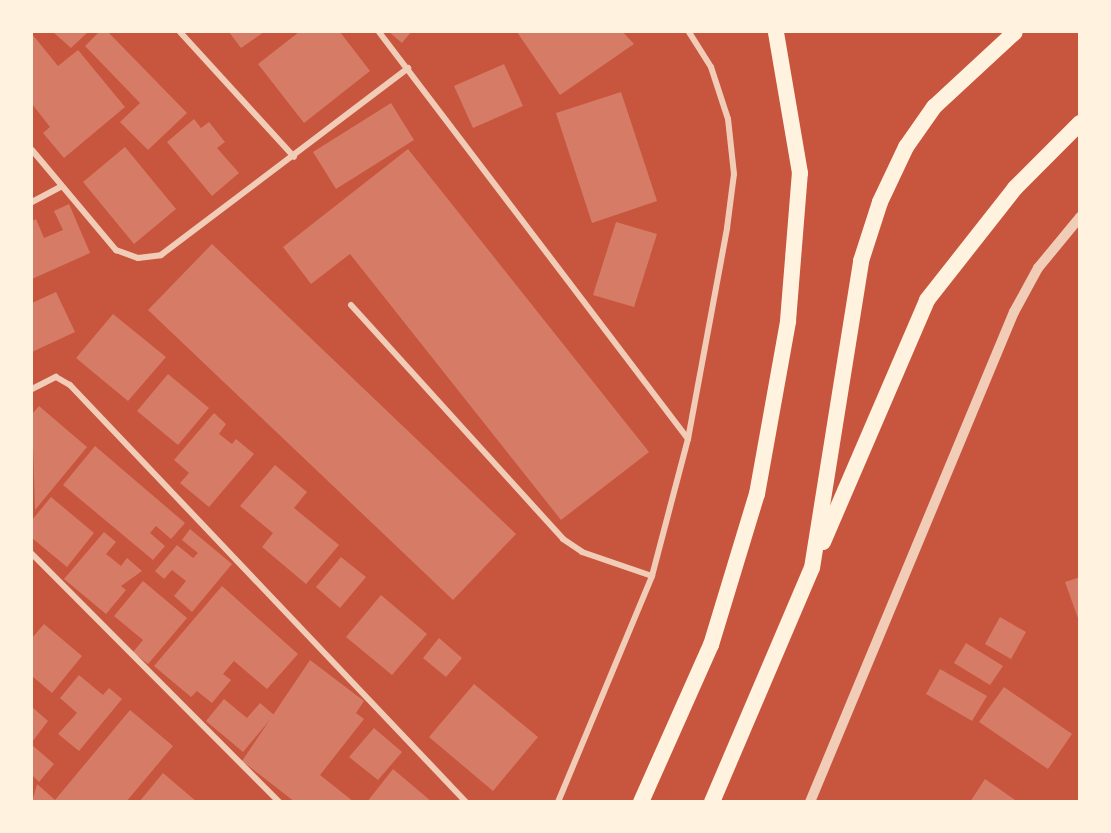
<!DOCTYPE html>
<html>
<head>
<meta charset="utf-8">
<style>
  body { margin:0 }
  #map { position:relative; width:1111px; height:833px; overflow:hidden; background:#c8553d; font-family:Mulish,sans-serif }
  div>[style] { position:absolute }
  [style*='--x'] { left:calc(var(--x)*1px); top:calc(var(--y)*1px); width:calc(var(--w)*1px); rotate:calc(var(--a)*1deg) }
  .building>* { inset:0; background:#d67c66 }
  .minor>* { height:6px; margin:-3px; padding:0 3px; transform-origin:3px; border-radius:3px; background:#f1ccb7 }
  .tertiary>* { height:10px; margin:-5px; padding:0 5px; transform-origin:5px; border-radius:5px; background:#f1ccb7 }
  .trunk>* { height:16px; margin:-8px; padding:0 8px; transform-origin:8px; border-radius:8px; background:#fff3e0 }
  span { translate:-50% -50%; white-space:nowrap; text-align:center; line-height:1.15; -webkit-text-stroke:4.5px #fff3e0; paint-order:stroke }
  .frame { position:absolute; inset:0; border:33px solid #fff3e0; pointer-events:none }
</style>
</head>
<body>
<div id="map">
  <div class="building">
    <div style="clip-path:polygon(53px 32px,88px 32px,71px 48px)"></div>
    <div style="clip-path:polygon(99px 32px,108px 32px,187px 113px,148px 150px,120px 122px,140px 103px,85px 46px)"></div>
    <div style="clip-path:polygon(229px 32px,264px 32px,241px 48px)"></div>
    <div style="clip-path:polygon(299px 32px,340px 32px,370px 71px,304px 123px,258px 64px)"></div>
    <div style="clip-path:polygon(389px 32px,411px 32px,402px 43px)"></div>
    <div style="clip-path:polygon(517px 32px,623px 32px,634px 44px,560px 95px)"></div>
    <div style="clip-path:polygon(32px 34px,58px 66px,78px 50px,125px 107px,64px 158px,43px 133px,50px 127px,32px 104px)"></div>
    <div style="clip-path:polygon(504px 64px,523px 106px,473px 128px,454px 86px)"></div>
    <div style="clip-path:polygon(621px 92px,657px 201px,592px 223px,556px 113px)"></div>
    <div style="clip-path:polygon(391px 103px,414px 140px,336px 189px,313px 152px)"></div>
    <div style="clip-path:polygon(194px 119px,201px 128px,209px 122px,225px 142px,217px 148px,239px 173px,212px 196px,167px 142px)"></div>
    <div style="clip-path:polygon(125px 147px,176px 209px,134px 244px,83px 182px)"></div>
    <div style="clip-path:polygon(408px 149px,649px 452px,561px 520px,350px 254px,311px 284px,283px 247px)"></div>
    <div style="clip-path:polygon(69px 204px,90px 253px,32px 279px,32px 221px,36px 219px,44px 238px,63px 230px,54px 211px)"></div>
    <div style="clip-path:polygon(616px 222px,657px 234px,634px 307px,593px 295px)"></div>
    <div style="clip-path:polygon(212px 244px,516px 534px,453px 600px,148px 310px)"></div>
    <div style="clip-path:polygon(56px 292px,75px 332px,32px 352px,32px 303px)"></div>
    <div style="clip-path:polygon(113px 314px,166px 357px,128px 401px,76px 358px)"></div>
    <div style="clip-path:polygon(168px 374px,209px 408px,178px 445px,137px 411px)"></div>
    <div style="clip-path:polygon(39px 406px,87px 447px,35px 510px,32px 414px)"></div>
    <div style="clip-path:polygon(214px 413px,226px 424px,219px 434px,232px 444px,236px 439px,254px 454px,209px 507px,180px 483px,189px 473px,174px 460px)"></div>
    <div style="clip-path:polygon(95px 446px,185px 523px,171px 539px,156px 526px,150px 533px,165px 546px,153px 560px,63px 485px)"></div>
    <div style="clip-path:polygon(275px 465px,307px 492px,294px 508px,339px 545px,306px 584px,262px 547px,273px 533px,240px 506px)"></div>
    <div style="clip-path:polygon(51px 497px,94px 533px,67px 567px,32px 538px,32px 520px)"></div>
    <div style="clip-path:polygon(190px 529px,232px 564px,192px 612px,174px 596px,186px 581px,172px 570px,164px 579px,155px 571px,177px 545px,193px 558px,198px 553px,182px 540px)"></div>
    <div style="clip-path:polygon(104px 532px,116px 542px,106px 554px,121px 566px,127px 558px,142px 571px,121px 586px,126px 590px,106px 614px,64px 579px)"></div>
    <div style="clip-path:polygon(341px 557px,366px 577px,340px 608px,316px 587px)"></div>
    <div style="clip-path:polygon(1080px 577px,1080px 621px,1079px 621px,1065px 582px)"></div>
    <div style="clip-path:polygon(143px 581px,187px 618px,148px 664px,133px 652px,143px 640px,114px 616px)"></div>
    <div style="clip-path:polygon(222px 586px,298px 654px,267px 689px,234px 661px,223px 674px,231px 680px,212px 703px,197px 691px,191px 697px,154px 666px)"></div>
    <div style="clip-path:polygon(381px 595px,427px 634px,392px 675px,346px 637px)"></div>
    <div style="clip-path:polygon(1000px 617px,1026px 632px,1011px 659px,985px 644px)"></div>
    <div style="clip-path:polygon(44px 624px,82px 656px,52px 693px,32px 676px,32px 638px)"></div>
    <div style="clip-path:polygon(439px 638px,462px 658px,446px 677px,423px 658px)"></div>
    <div style="clip-path:polygon(966px 643px,1003px 666px,990px 685px,954px 663px)"></div>
    <div style="clip-path:polygon(310px 660px,364px 701px,356px 713px,364px 719px,320px 775px,354px 802px,295px 802px,242px 761px)"></div>
    <div style="clip-path:polygon(940px 669px,987px 696px,972px 721px,926px 694px)"></div>
    <div style="clip-path:polygon(79px 675px,103px 695px,109px 688px,122px 699px,79px 751px,58px 734px,77px 713px,60px 698px)"></div>
    <div style="clip-path:polygon(474px 684px,538px 737px,493px 791px,429px 737px)"></div>
    <div style="clip-path:polygon(1004px 687px,1072px 734px,1048px 769px,979px 722px)"></div>
    <div style="clip-path:polygon(224px 699px,247px 718px,260px 703px,274px 715px,243px 752px,206px 721px)"></div>
    <div style="clip-path:polygon(32px 707px,48px 721px,32px 742px)"></div>
    <div style="clip-path:polygon(130px 710px,173px 746px,126px 802px,32px 802px,37px 784px,55px 800px)"></div>
    <div style="clip-path:polygon(374px 728px,402px 752px,378px 780px,349px 757px)"></div>
    <div style="clip-path:polygon(32px 745px,54px 764px,39px 782px,32px 775px)"></div>
    <div style="clip-path:polygon(393px 769px,432px 802px,367px 802px)"></div>
    <div style="clip-path:polygon(163px 773px,197px 802px,139px 802px)"></div>
    <div style="clip-path:polygon(985px 779px,1018px 802px,970px 802px)"></div>
  </div>
  <div class="minor">
    <div style="--x:180;--y:32;--w:169;--a:47.6"></div>
    <div style="--x:379;--y:32;--w:511;--a:52.79"></div>
    <div style="--x:32;--y:150;--w:131;--a:50"></div>
    <div style="--x:116;--y:250;--w:23;--a:20"></div>
    <div style="--x:138;--y:258;--w:23;--a:-7"></div>
    <div style="--x:161;--y:255;--w:310;--a:-37.1"></div>
    <div style="--x:32;--y:202;--w:32;--a:-28"></div>
    <div style="--x:351;--y:305;--w:316;--a:47.8"></div>
    <div style="--x:563;--y:539;--w:23;--a:34"></div>
    <div style="--x:582;--y:552;--w:74;--a:18.9"></div>
    <div style="--x:32;--y:389;--w:27;--a:-27"></div>
    <div style="--x:56;--y:377;--w:16;--a:30"></div>
    <div style="--x:70;--y:385;--w:575;--a:46.48"></div>
    <div style="--x:32;--y:554;--w:350;--a:45.1"></div>
    <div style="--x:558;--y:802;--w:245;--a:-67.4"></div>
    <div style="--x:652;--y:576;--w:142;--a:-75.3"></div>
    <div style="--x:688;--y:439;--w:215;--a:-79.5"></div>
    <div style="--x:727;--y:228;--w:54;--a:-82.6"></div>
    <div style="--x:734;--y:174;--w:55;--a:-96.2"></div>
    <div style="--x:728;--y:119;--w:55;--a:-108.1"></div>
    <div style="--x:711;--y:67;--w:41;--a:-122.2"></div>
  </div>
  <div class="tertiary">
    <div style="--x:810;--y:802;--w:531;--a:-67.4"></div>
    <div style="--x:1014;--y:312;--w:50;--a:-61.4"></div>
    <div style="--x:1038;--y:268;--w:66;--a:-50.5"></div>
  </div>
  <div class="trunk">
    <div style="--x:823;--y:542;--w:263;--a:-66.7"></div>
    <div style="--x:927;--y:300;--w:142;--a:-51.8"></div>
    <div style="--x:1015;--y:188;--w:92;--a:-45"></div>
    <div style="--x:641;--y:802;--w:172;--a:-66"></div>
    <div style="--x:711;--y:645;--w:158;--a:-73.1"></div>
    <div style="--x:757;--y:494;--w:176;--a:-79.8"></div>
    <div style="--x:788;--y:321;--w:148;--a:-85.4"></div>
    <div style="--x:800;--y:173;--w:143;--a:-99.7"></div>
    <div style="--x:712;--y:802;--w:254;--a:-66.9"></div>
    <div style="--x:812;--y:568;--w:311;--a:-80.9"></div>
    <div style="--x:861;--y:261;--w:62;--a:-72.1"></div>
    <div style="--x:880;--y:202;--w:61;--a:-64.7"></div>
    <div style="--x:906;--y:147;--w:49;--a:-55"></div>
    <div style="--x:934;--y:107;--w:110;--a:-42.8"></div>
  </div>
  <div class="frame"></div>
</div>
</body>
</html>
